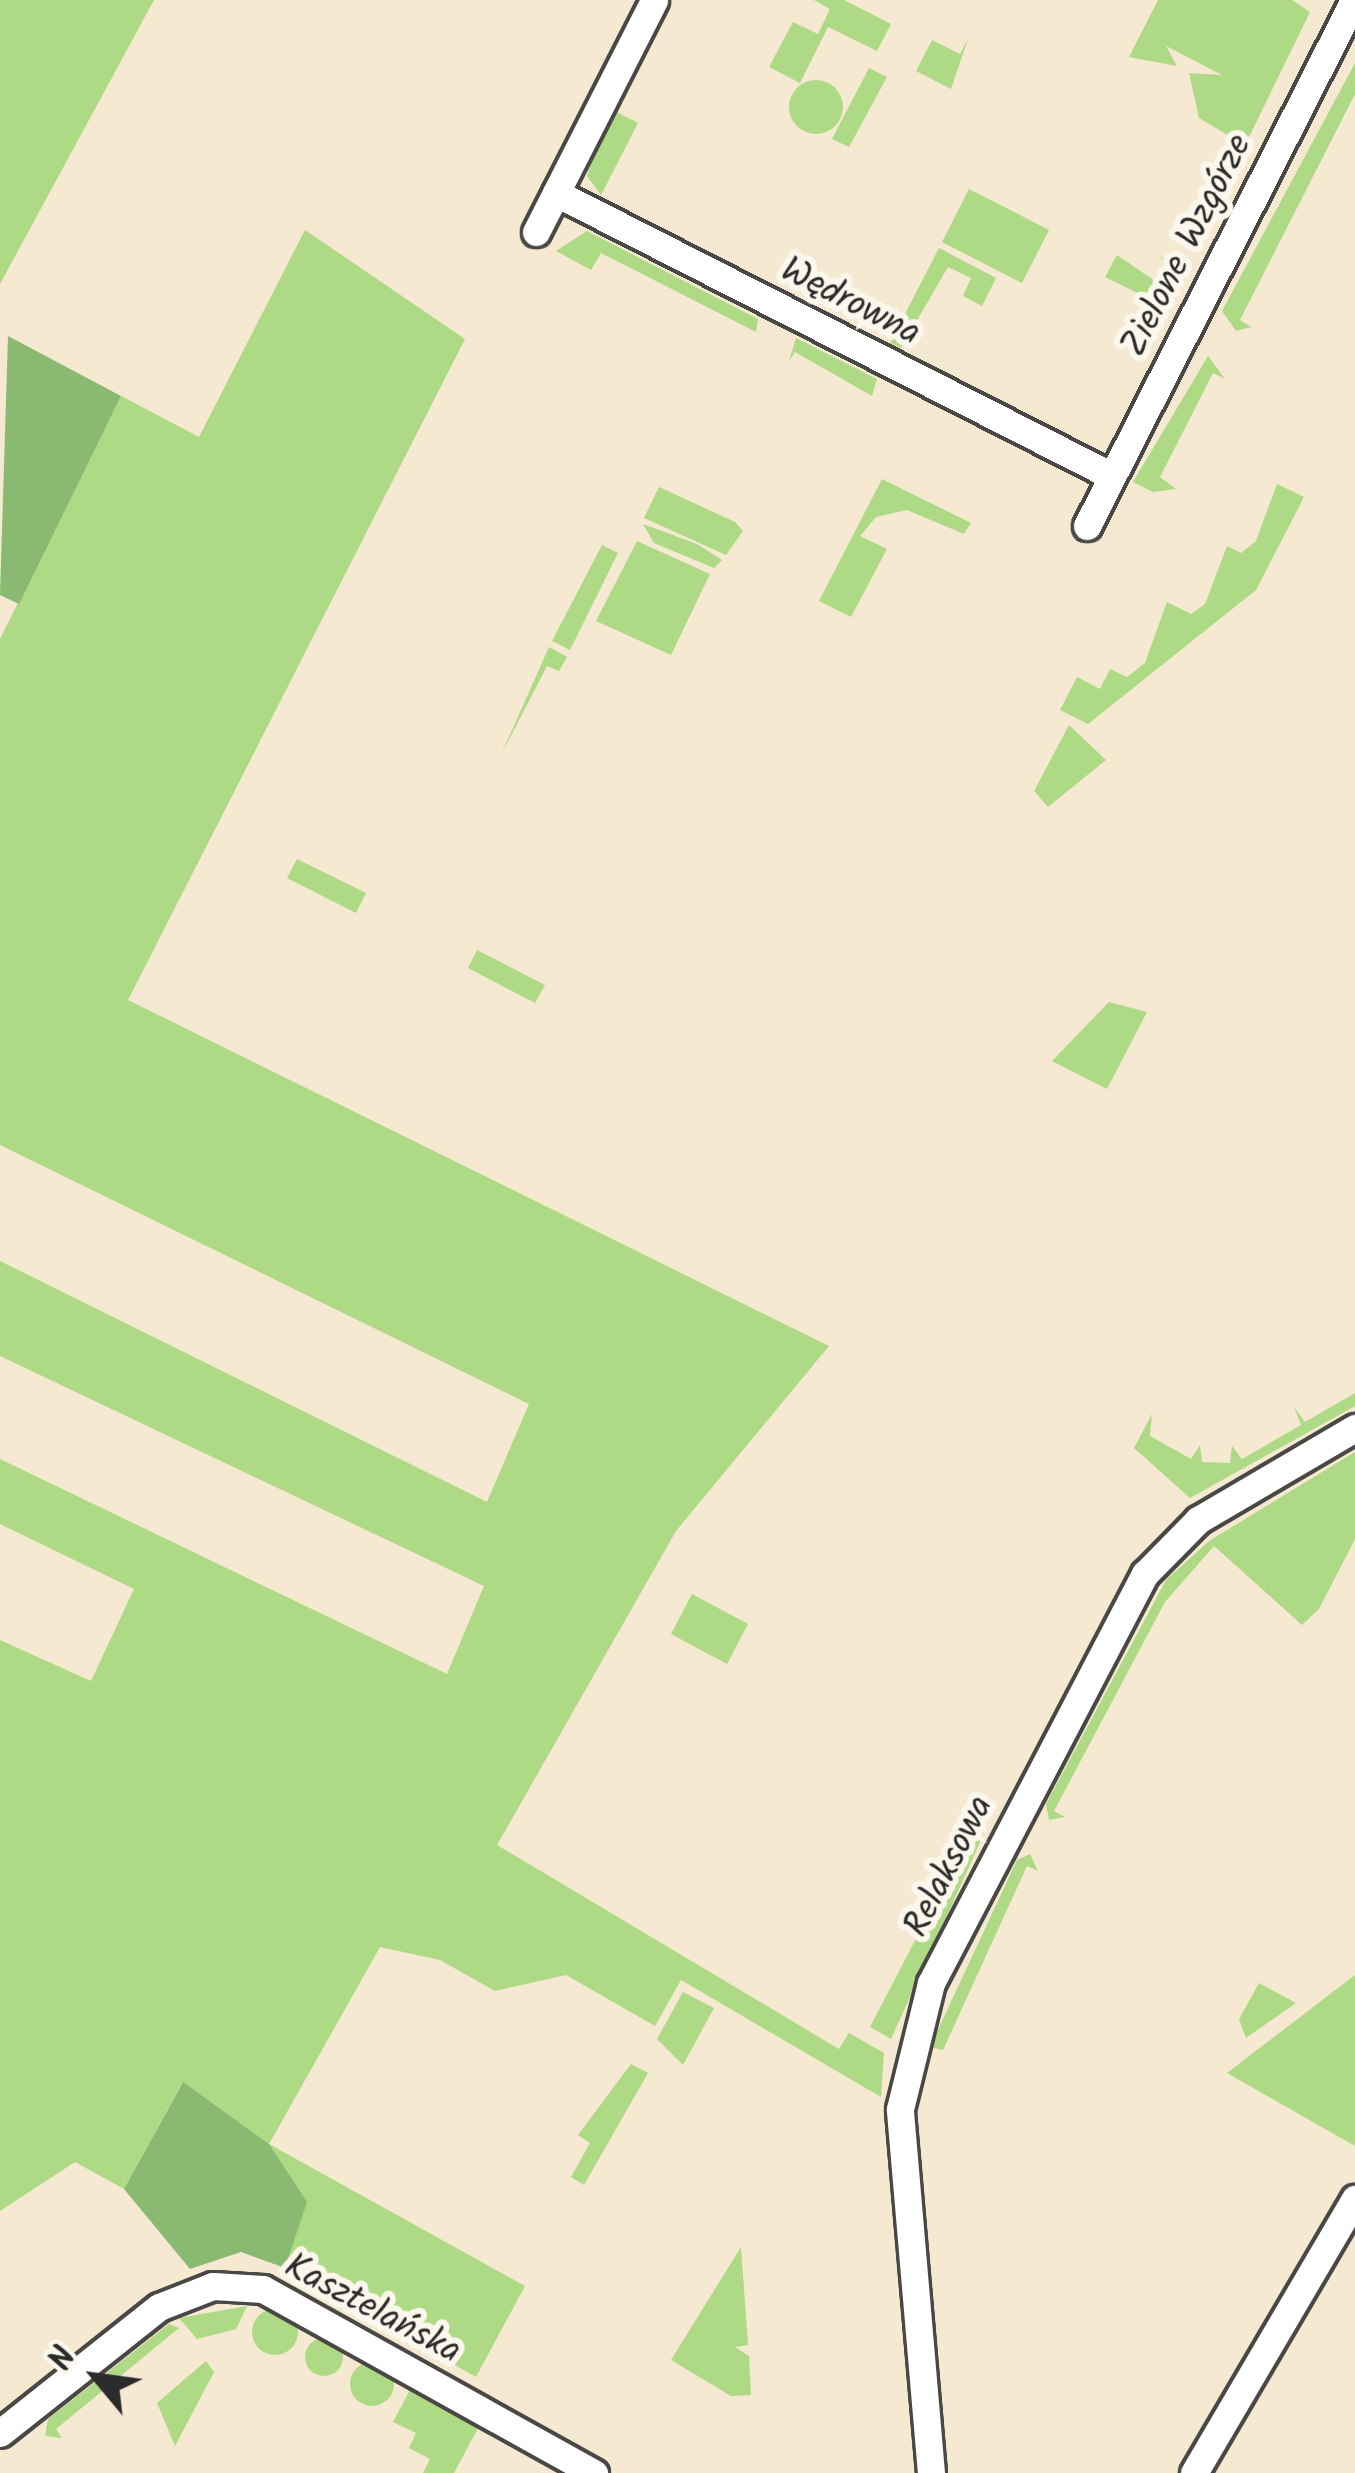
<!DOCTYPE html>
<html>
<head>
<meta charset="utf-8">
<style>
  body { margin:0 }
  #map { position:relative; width:1355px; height:2473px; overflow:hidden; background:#f5e9d2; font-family:Kalam,sans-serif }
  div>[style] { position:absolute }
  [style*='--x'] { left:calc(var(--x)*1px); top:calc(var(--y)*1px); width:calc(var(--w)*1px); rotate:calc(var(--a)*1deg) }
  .green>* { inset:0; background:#aed985 }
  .round { border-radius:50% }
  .forest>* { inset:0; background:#8ab972 }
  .roads { filter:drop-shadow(3px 0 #494844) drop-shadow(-3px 0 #494844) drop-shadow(0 3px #494844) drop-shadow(0 -3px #494844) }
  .minor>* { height:27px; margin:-13.5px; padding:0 13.5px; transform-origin:13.5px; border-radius:13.5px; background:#fff }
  span { translate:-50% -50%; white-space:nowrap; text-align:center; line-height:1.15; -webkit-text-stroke:12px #fbf7ec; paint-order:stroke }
  .street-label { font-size:36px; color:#2b2b2b }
  .north { position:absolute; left:36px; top:2317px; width:120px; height:120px; -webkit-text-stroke:9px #fbf7ec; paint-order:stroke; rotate:299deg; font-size:33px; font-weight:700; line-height:48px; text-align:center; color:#2b2b2b }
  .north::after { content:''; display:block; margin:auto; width:42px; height:54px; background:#2b2b2b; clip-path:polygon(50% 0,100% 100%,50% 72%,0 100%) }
</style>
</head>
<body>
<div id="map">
  <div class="green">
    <div style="clip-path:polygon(0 0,154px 0,0 284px)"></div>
    <div style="clip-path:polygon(814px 0,844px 0,891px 24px,877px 51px,828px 27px,800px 83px,769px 67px,793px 22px,818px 34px,830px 9px)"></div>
    <div style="clip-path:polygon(1158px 0,1292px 0,1310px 12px,1209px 219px,1193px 211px,1231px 137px,1199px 118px,1189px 73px,1222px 75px,1166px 46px,1177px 66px,1129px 57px)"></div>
    <div style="clip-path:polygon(968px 39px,951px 89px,916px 71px,932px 40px,960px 54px)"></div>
    <div style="clip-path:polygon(1355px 63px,1355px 94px,1240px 320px,1251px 327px,1236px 331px,1222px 311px)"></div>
    <div style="clip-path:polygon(869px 68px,887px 77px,849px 147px,832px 139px)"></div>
    <div class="round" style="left:789px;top:80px;width:54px;height:54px"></div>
    <div style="clip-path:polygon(609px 108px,638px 123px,601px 195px,587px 176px)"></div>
    <div style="clip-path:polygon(969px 189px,1049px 230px,1022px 283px,942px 242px)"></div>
    <div style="clip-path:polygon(305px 230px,465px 339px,128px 1000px,829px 1346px,676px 1531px,497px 1845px,839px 2049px,849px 2033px,884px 2053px,881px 2097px,681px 1980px,655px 2026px,566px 1975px,495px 1991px,440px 1960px,380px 1947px,269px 2144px,525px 2286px,476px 2377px,285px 2268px,306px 2202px,182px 2083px,124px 2189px,75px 2162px,0 2211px,0 1640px,91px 1681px,134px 1589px,0 1524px,0 1459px,447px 1674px,484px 1586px,0 1356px,0 1261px,487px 1502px,529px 1404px,0 1145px,0 639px,121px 396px,199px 437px)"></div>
    <div style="clip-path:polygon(587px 231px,758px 319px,756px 332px,601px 253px,591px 270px,556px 251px)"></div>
    <div style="clip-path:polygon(939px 248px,996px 278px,982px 306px,963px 296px,971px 278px,948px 267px,901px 348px,890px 343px)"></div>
    <div style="clip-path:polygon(1156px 254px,1187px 275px,1170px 309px,1105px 277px,1117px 255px,1161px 285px,1171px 266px)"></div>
    <div style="clip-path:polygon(796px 338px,877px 379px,872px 396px,795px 352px,789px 361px)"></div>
    <div style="clip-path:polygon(1208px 356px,1225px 379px,1213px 373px,1160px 477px,1176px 489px,1153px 492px,1133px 482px)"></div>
    <div style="clip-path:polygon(882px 479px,971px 523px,964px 534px,907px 510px,876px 517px,860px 536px,887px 549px,851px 617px,819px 601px)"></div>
    <div style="clip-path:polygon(1277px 484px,1304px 497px,1256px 590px,1088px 724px,1060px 710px,1077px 677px,1100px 689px,1110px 669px,1127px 677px,1145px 663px,1167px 602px,1191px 614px,1205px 604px,1227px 546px,1241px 553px,1256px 541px)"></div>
    <div style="clip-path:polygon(659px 487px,735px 522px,743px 531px,726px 555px,644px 518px)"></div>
    <div style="clip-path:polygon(643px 524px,697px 544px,722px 560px,714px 568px,654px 543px)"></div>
    <div style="clip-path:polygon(637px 541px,710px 574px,671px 655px,596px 621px)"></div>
    <div style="clip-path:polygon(602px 545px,618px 553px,570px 650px,552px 641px)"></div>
    <div style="clip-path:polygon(549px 647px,567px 657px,559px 671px,547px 666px,501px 755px)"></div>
    <div style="clip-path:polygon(1069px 725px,1106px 760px,1048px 807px,1034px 791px)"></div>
    <div style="clip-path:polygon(297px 859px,366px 893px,356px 913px,287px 878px)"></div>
    <div style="clip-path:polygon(477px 950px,545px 985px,535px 1003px,468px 968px)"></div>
    <div style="clip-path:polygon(1109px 1002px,1147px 1012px,1107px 1089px,1052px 1061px)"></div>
    <div style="clip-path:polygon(1355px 1393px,1355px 1406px,1190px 1498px,1134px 1448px,1152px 1414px,1150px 1436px,1191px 1459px,1200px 1445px,1202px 1462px,1230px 1463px,1232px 1446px,1242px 1459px,1301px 1425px,1294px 1407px,1305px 1422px)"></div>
    <div style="clip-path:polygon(1355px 1452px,1355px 1539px,1319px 1609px,1302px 1625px,1214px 1546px,1165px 1602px,1054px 1811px,1065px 1817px,1049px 1820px,1046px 1804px,1166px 1580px,1209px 1541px)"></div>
    <div style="clip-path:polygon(692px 1594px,748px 1624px,727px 1664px,671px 1634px)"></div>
    <div style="clip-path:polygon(976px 1826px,983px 1836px,891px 2039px,870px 2027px,969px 1837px,960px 1831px)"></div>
    <div style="clip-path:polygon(1030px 1854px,1038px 1871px,1027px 1866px,943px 2050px,930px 2047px,1017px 1860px)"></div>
    <div style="clip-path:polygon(1355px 1975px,1355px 2146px,1227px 2073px)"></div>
    <div style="clip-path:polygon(1259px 1983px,1296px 2003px,1246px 2038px,1239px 2019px)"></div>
    <div style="clip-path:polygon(683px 1992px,714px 2008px,683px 2065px,657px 2039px)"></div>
    <div style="clip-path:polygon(631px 2064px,648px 2073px,584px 2185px,571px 2177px,590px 2143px,578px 2135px)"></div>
    <div style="clip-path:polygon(741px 2247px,748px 2345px,735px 2347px,749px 2356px,751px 2395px,731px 2396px,671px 2360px)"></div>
    <div style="clip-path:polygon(247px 2306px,236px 2329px,197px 2339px,179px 2318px)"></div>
    <div class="round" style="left:252px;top:2309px;width:46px;height:46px"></div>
    <div style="clip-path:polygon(169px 2324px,179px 2328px,56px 2429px,62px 2438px,45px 2436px,48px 2419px)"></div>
    <div class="round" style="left:305px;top:2338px;width:38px;height:38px"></div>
    <div style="clip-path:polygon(206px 2361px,214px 2372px,175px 2446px,157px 2403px)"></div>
    <div class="round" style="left:350px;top:2362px;width:44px;height:44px"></div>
    <div style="clip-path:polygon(410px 2390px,478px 2428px,454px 2473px,423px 2473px,430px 2459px,409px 2448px,416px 2433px,393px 2422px)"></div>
  </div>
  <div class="forest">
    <div style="clip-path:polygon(8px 336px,121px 396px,19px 604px,0 595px)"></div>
    <div style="clip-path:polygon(183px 2082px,269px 2144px,307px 2202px,285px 2268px,241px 2252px,190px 2269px,124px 2189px)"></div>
  </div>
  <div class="roads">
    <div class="minor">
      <div style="--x:556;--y:193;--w:624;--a:26.98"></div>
      <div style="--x:536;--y:232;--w:260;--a:-63"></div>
      <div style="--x:1087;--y:526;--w:590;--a:-63.09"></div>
      <div style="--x:0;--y:2433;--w:203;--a:-38.4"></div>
      <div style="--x:159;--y:2307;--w:58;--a:-21.3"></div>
      <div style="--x:213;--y:2286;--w:50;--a:3.4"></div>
      <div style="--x:263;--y:2289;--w:379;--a:29.1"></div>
      <div style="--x:931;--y:2473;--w:365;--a:-94.9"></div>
      <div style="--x:900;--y:2109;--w:130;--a:-76.2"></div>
      <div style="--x:931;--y:1983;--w:462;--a:-62.4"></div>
      <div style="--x:1145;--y:1574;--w:76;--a:-45.5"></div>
      <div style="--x:1198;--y:1520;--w:182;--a:-30.4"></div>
      <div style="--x:1194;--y:2473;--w:318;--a:-59.6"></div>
    </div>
  </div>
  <div class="street-label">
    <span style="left:1188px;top:246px;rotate:-63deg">Zielone Wzgórze</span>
    <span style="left:850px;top:303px;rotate:27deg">Wędrowna</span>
    <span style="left:950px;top:1867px;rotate:-63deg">Relaksowa</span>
    <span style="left:372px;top:2310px;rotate:28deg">Kasztelańska</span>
  </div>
  <div class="north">N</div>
</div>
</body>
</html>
